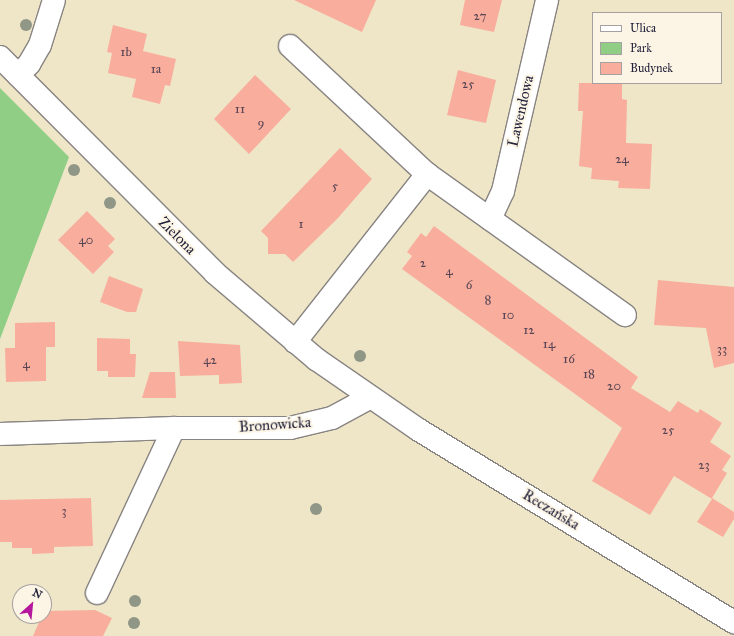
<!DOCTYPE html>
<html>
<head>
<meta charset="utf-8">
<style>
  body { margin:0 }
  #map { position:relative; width:734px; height:636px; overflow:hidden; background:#efe6c8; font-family:"IM FELL Great Primer",serif }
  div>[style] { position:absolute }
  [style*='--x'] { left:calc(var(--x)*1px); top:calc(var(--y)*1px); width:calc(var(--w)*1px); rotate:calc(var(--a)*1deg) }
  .green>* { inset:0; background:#8fce84 }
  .building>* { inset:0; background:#f9ad9d }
  .roads { filter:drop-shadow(1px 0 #888482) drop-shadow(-1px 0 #888482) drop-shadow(0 1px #888482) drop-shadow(0 -1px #888482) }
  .minor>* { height:22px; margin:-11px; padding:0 11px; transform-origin:11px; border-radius:11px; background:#fff }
  .trees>* { width:12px; height:12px; margin:-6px; border-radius:50%; background:#909787 }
  span { translate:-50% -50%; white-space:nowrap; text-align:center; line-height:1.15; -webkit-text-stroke:4px #fcf5e5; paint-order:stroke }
  .number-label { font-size:13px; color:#584554 }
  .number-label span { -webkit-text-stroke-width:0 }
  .street-label { font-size:15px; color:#22223b }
  .legend { position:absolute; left:592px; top:12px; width:130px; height:72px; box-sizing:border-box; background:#fcf5e5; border:1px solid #a5a1a1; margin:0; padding:5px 7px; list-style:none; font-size:12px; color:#22223b }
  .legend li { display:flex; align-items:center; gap:8px; height:20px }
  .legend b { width:20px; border:1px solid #a5a1a1 }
  .north { position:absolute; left:12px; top:584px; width:40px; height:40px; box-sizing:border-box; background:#fcf5e5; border:1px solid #a5a1a1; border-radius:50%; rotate:27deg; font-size:11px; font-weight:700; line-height:16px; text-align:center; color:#22223b }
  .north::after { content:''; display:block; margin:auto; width:14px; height:18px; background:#b5179e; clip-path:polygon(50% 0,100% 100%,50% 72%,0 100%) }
</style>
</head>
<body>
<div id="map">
  <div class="green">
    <div style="clip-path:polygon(0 88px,69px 157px,0 339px)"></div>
  </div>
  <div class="building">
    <div style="clip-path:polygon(294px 0,376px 0,362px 32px)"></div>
    <div style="clip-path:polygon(465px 0,502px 0,494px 32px,460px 25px)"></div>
    <div style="clip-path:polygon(113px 25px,147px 34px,143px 51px,176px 59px,170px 86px,165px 85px,160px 104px,132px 97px,136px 79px,108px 73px,112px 53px,107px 52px)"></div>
    <div style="clip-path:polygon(458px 70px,496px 80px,486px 123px,447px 115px)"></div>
    <div style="clip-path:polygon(255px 75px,291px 109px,249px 154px,214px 119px)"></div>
    <div style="clip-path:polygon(579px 83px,622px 83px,622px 99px,627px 100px,626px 143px,652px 144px,650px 189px,618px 188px,619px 181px,591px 179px,592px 168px,579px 166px,583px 111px,578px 111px)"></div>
    <div style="clip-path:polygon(340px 148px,372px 179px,337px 219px,293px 262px,285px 254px,268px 254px,268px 238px,261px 231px)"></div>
    <div style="clip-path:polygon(87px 211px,115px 239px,108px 246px,114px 252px,93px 274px,58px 240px)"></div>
    <div style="clip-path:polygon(434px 226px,638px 377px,631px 388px,670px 412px,678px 401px,698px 413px,700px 409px,722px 423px,710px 442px,731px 456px,722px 470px,727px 473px,712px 498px,734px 512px,734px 519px,723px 537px,697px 522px,712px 499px,674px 476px,650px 515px,592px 481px,622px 428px,402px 269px,412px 256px,407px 252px,421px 233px,426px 237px)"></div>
    <div style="clip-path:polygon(109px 276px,143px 289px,136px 312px,127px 312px,100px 302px)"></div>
    <div style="clip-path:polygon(658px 280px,734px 287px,734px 363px,714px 368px,706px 328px,654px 325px)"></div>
    <div style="clip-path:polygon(55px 322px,55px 347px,46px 347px,46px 381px,6px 382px,5px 348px,15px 348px,15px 323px)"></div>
    <div style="clip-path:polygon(97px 338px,130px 339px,130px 354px,136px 354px,135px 377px,108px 377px,108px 371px,97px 371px)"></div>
    <div style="clip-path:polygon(178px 341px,240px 345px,242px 383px,219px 384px,219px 375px,180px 376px)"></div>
    <div style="clip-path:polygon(150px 372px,175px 372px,176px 398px,142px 398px)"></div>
    <div style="clip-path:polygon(91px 498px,93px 546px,54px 547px,54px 553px,32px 554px,32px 548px,12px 548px,12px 542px,0 542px,0 500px)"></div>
    <div style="clip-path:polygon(95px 610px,112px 618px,103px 636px,33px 636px,44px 611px)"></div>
  </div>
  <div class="roads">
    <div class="minor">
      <div style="--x:290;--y:46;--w:187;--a:43.1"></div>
      <div style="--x:427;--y:174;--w:243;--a:35.5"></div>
      <div style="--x:0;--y:57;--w:305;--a:45.1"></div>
      <div style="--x:215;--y:273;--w:133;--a:40.4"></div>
      <div style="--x:316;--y:359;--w:125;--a:34.6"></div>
      <div style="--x:419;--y:430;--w:369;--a:31.4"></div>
      <div style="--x:18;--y:75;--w:16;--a:-45"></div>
      <div style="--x:29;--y:64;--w:22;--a:-60"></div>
      <div style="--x:40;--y:45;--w:47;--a:-72.7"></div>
      <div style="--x:490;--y:219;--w:31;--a:-65"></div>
      <div style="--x:503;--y:191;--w:196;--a:-77"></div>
      <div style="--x:295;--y:342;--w:214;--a:-51.8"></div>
      <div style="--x:0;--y:434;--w:174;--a:-2"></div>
      <div style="--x:174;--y:428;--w:116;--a:0"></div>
      <div style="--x:290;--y:428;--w:43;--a:-13.4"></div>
      <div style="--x:332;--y:418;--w:42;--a:-28.4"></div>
      <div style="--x:97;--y:593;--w:182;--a:-65"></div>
    </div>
  </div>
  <div class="trees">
    <div style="left:26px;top:25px"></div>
    <div style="left:74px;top:170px"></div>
    <div style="left:110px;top:203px"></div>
    <div style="left:360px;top:356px"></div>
    <div style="left:316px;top:509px"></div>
    <div style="left:135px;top:601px"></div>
    <div style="left:134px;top:623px"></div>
  </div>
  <div class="number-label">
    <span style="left:480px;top:16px">27</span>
    <span style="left:126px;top:52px">1b</span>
    <span style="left:156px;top:69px">1a</span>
    <span style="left:468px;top:84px">25</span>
    <span style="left:240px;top:109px">11</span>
    <span style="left:261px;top:123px">9</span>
    <span style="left:622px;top:159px">24</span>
    <span style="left:335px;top:186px">5</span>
    <span style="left:301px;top:224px">1</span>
    <span style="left:86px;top:240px">40</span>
    <span style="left:423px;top:263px">2</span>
    <span style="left:449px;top:271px">4</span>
    <span style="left:469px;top:285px">6</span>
    <span style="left:488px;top:300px">8</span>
    <span style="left:508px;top:315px">10</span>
    <span style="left:529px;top:330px">12</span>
    <span style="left:549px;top:344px">14</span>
    <span style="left:722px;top:349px">33</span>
    <span style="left:569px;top:359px">16</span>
    <span style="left:210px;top:360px">42</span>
    <span style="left:26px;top:364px">4</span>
    <span style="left:589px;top:374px">18</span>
    <span style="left:614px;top:386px">20</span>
    <span style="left:668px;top:430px">25</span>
    <span style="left:704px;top:465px">23</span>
    <span style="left:64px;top:511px">3</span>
  </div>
  <div class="street-label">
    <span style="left:521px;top:111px;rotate:-77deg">Lawendowa</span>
    <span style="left:177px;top:236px;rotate:45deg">Zielona</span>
    <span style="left:275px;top:425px;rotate:-4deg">Bronowicka</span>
    <span style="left:551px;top:510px;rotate:31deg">Reczańska</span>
  </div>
  <ul class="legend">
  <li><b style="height:5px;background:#fff"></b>Ulica</li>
  <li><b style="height:11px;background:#8fce84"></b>Park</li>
  <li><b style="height:11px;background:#f9ad9d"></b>Budynek</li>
  </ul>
  <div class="north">N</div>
</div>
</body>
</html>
